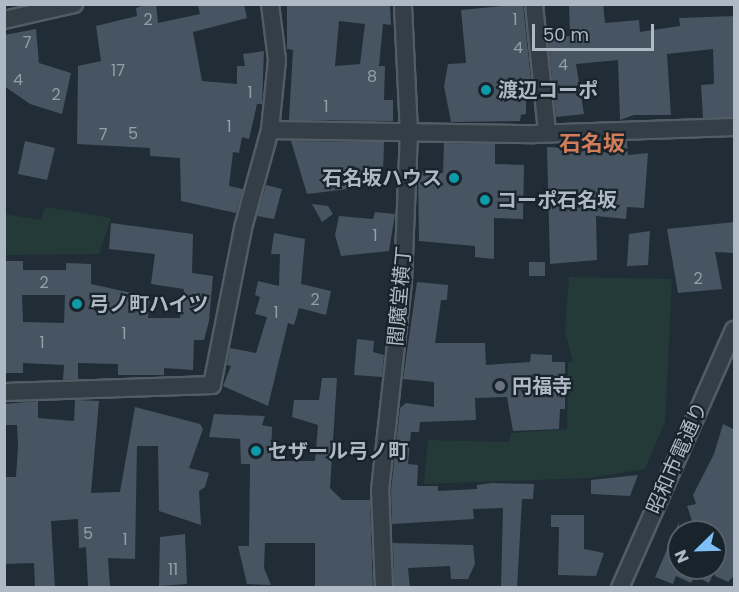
<!DOCTYPE html>
<html>
<head>
<meta charset="utf-8">
<style>
  body { margin:0 }
  #map { position:relative; width:739px; height:592px; overflow:hidden; background:#202d37; font-family:Poppins,"Noto Sans JP",sans-serif }
  div>[style] { position:absolute }
  [style*='--x'] { left:calc(var(--x)*1px); top:calc(var(--y)*1px); width:calc(var(--w)*1px); rotate:calc(var(--a)*1deg) }
  .green>* { inset:0; background:#233a38 }
  .building>* { inset:0; background:#465561 }
  .roads { filter:drop-shadow(2px 0 #515c65) drop-shadow(-2px 0 #515c65) drop-shadow(0 2px #515c65) drop-shadow(0 -2px #515c65) }
  .minor>* { height:16px; margin:-8px; padding:0 8px; transform-origin:8px; border-radius:8px; background:#333e47 }
  .dots>* { width:16px; height:16px; translate:-50% -50%; box-sizing:border-box; border:3px solid #19232c; border-radius:50% }
  span { translate:-50% -50%; white-space:nowrap; text-align:center; line-height:1.15; -webkit-text-stroke:4.5px #19232c; paint-order:stroke }
  .number-label { font-size:16px; color:#93a0ab }
  .number-label span { -webkit-text-stroke-width:0 }
  .poi-label { font-size:20px; color:#adb9c4; font-weight:700 }
  .left { translate:0 -50%; text-align:left }
  .right { translate:-100% -50%; text-align:right }
  .street-label { font-size:20px; color:#adb9c4 }
  .quarter-label { font-size:22px; color:#d27d5a; font-weight:700 }
  .frame { position:absolute; inset:0; border:6px solid #adb9c4; pointer-events:none }
  .north { position:absolute; left:667px; top:520px; width:60px; height:60px; box-sizing:border-box; background:#19232c; border:2px solid #545f69; border-radius:50%; rotate:247deg; font-size:16px; font-weight:700; line-height:24px; text-align:center; color:#adb9c4 }
  .north::after { content:''; display:block; margin:auto; width:21px; height:27px; background:#7fbff7; clip-path:polygon(50% 0,100% 100%,50% 72%,0 100%) }
  .scale { position:absolute; left:532px; top:24px; width:122px; height:27px; box-sizing:border-box; border:3px solid #adb9c4; border-top:0; padding-left:8px; font-size:18px; line-height:21px; white-space:nowrap; color:#adb9c4; -webkit-text-stroke:4px #19232c; paint-order:stroke }
</style>
</head>
<body>
<div id="map">
  <div class="green">
    <div style="clip-path:polygon(45px 207px,111px 218px,99px 254px,5px 255px,5px 214px,41px 220px)"></div>
    <div style="clip-path:polygon(569px 277px,672px 279px,665px 422px,645px 469px,588px 478px,424px 484px,428px 440px,509px 442px,511px 433px,567px 429px,568px 362px,573px 362px,565px 331px)"></div>
  </div>
  <div class="building">
    <div style="clip-path:polygon(148px 4px,156px 4px,158px 23px,200px 14px,198px 6px,205px 4px,244px 4px,247px 18px,193px 32px,202px 81px,237px 84px,237px 66px,245px 66px,243px 54px,264px 51px,262px 104px,257px 104px,249px 139px,242px 137px,239px 153px,233px 152px,229px 186px,243px 189px,236px 213px,181px 201px,180px 158px,150px 156px,150px 148px,77px 144px,78px 66px,101px 61px,96px 26px,137px 16px,136px 8px)"></div>
    <div style="clip-path:polygon(523px 4px,532px 90px,526px 90px,526px 114px,521px 115px,520px 121px,451px 122px,444px 86px,448px 64px,466px 63px,461px 10px)"></div>
    <div style="clip-path:polygon(569px 4px,603px 4px,605px 23px,639px 20px,640px 32px,680px 26px,679px 18px,735px 16px,735px 117px,703px 118px,701px 85px,714px 84px,713px 49px,667px 54px,671px 115px,634px 115px,620px 120px,618px 60px,576px 64px,584px 114px,556px 117px,548px 39px,570px 36px)"></div>
    <div style="clip-path:polygon(evenodd,287px 6px,390px 6px,391px 25px,383px 24px,379px 66px,385px 66px,384px 100px,393px 100px,393px 121px,289px 120px,293px 50px,287px 49px,287px 6px,339px 21px,365px 24px,360px 64px,335px 66px,339px 21px)"></div>
    <div style="clip-path:polygon(36px 29px,39px 63px,71px 73px,62px 114px,30px 104px,4px 86px,4px 35px)"></div>
    <div style="clip-path:polygon(25px 141px,55px 148px,47px 180px,18px 174px)"></div>
    <div style="clip-path:polygon(291px 141px,384px 142px,383px 175px,356px 174px,357px 188px,307px 194px)"></div>
    <div style="clip-path:polygon(627px 141px,628px 155px,648px 153px,644px 208px,627px 207px,626px 219px,596px 216px,597px 260px,550px 264px,547px 147px,612px 151px,611px 142px)"></div>
    <div style="clip-path:polygon(444px 143px,495px 144px,495px 164px,524px 165px,523px 219px,494px 218px,494px 259px,475px 257px,475px 246px,419px 241px,418px 171px,443px 173px)"></div>
    <div style="clip-path:polygon(266px 185px,282px 189px,274px 219px,257px 216px)"></div>
    <div style="clip-path:polygon(312px 204px,328px 206px,333px 214px,322px 222px)"></div>
    <div style="clip-path:polygon(375px 212px,395px 214px,389px 251px,341px 256px,335px 235px,339px 216px,373px 219px)"></div>
    <div style="clip-path:polygon(735px 222px,734px 253px,715px 252px,722px 289px,678px 293px,667px 229px)"></div>
    <div style="clip-path:polygon(evenodd,111px 223px,193px 234px,192px 273px,213px 276px,209px 321px,204px 340px,194px 340px,193px 370px,164px 368px,164px 375px,118px 375px,118px 364px,78px 363px,78px 379px,63px 380px,64px 365px,23px 363px,23px 373px,4px 373px,4px 261px,23px 261px,23px 270px,66px 270px,66px 263px,91px 264px,91px 284px,150px 297px,148px 318px,180px 318px,184px 289px,151px 284px,155px 254px,109px 249px,111px 223px,22px 295px,65px 295px,64px 323px,23px 322px,22px 295px)"></div>
    <div style="clip-path:polygon(650px 231px,648px 265px,627px 266px,629px 234px)"></div>
    <div style="clip-path:polygon(274px 233px,305px 239px,301px 284px,331px 291px,326px 315px,299px 308px,294px 325px,288px 323px,268px 406px,223px 386px,231px 366px,227px 365px,230px 348px,256px 353px,267px 317px,255px 314px,260px 297px,255px 295px,258px 281px,279px 286px,280px 254px,271px 254px)"></div>
    <div style="clip-path:polygon(529px 262px,545px 262px,545px 276px,529px 276px)"></div>
    <div style="clip-path:polygon(417px 282px,448px 285px,447px 300px,441px 300px,435px 343px,485px 343px,486px 365px,530px 362px,531px 354px,552px 355px,552px 362px,565px 362px,565px 409px,560px 409px,559px 429px,513px 431px,507px 397px,475px 398px,476px 420px,420px 422px,419px 432px,411px 432px,408px 464px,418px 465px,417px 486px,438px 486px,438px 491px,477px 489px,477px 485px,492px 483px,534px 484px,533px 499px,522px 499px,517px 588px,501px 588px,503px 508px,473px 509px,474px 519px,392px 524px,391px 490px,400px 408px,406px 403px,434px 407px,434px 382px,403px 379px)"></div>
    <div style="clip-path:polygon(357px 339px,374px 341px,373px 352px,384px 355px,382px 377px,354px 375px)"></div>
    <div style="clip-path:polygon(322px 378px,337px 378px,330px 488px,342px 500px,370px 500px,373px 588px,315px 588px,315px 543px,265px 543px,264px 568px,271px 585px,247px 584px,238px 546px,249px 546px,250px 464px,241px 464px,240px 439px,209px 437px,214px 414px,265px 416px,262px 425px,272px 427px,271px 461px,315px 461px,318px 425px,292px 417px,294px 400px,319px 400px)"></div>
    <div style="clip-path:polygon(75px 400px,99px 401px,91px 493px,120px 492px,135px 407px,200px 424px,203px 429px,189px 468px,209px 473px,205px 487px,199px 491px,201px 525px,159px 511px,158px 446px,137px 446px,135px 559px,108px 558px,110px 586px,88px 586px,86px 547px,79px 548px,78px 519px,51px 521px,55px 588px,35px 588px,34px 563px,4px 564px,4px 477px,16px 477px,18px 446px,17px 425px,4px 425px,4px 404px,38px 401px,38px 418px,74px 421px)"></div>
    <div style="clip-path:polygon(723px 424px,735px 430px,735px 575px,728px 582px,715px 576px,715px 570px,709px 583px,695px 576px,691px 583px,676px 576px,673px 584px,655px 577px,679px 522px,679px 568px,715px 568px,715px 532px,696px 532px,687px 506px,696px 504px,693px 495px,714px 454px)"></div>
    <div style="clip-path:polygon(638px 475px,630px 496px,591px 494px,591px 480px)"></div>
    <div style="clip-path:polygon(551px 515px,584px 515px,584px 549px,604px 553px,596px 576px,558px 575px,559px 527px,551px 527px)"></div>
    <div style="clip-path:polygon(185px 534px,187px 584px,159px 586px,160px 537px)"></div>
    <div style="clip-path:polygon(393px 543px,473px 545px,475px 564px,468px 579px,451px 579px,450px 566px,408px 568px,410px 588px,394px 588px)"></div>
  </div>
  <div class="roads">
    <div class="minor">
      <div style="--x:534;--y:4;--w:129;--a:84.2"></div>
      <div style="--x:4;--y:20;--w:72;--a:-12.9"></div>
      <div style="--x:270;--y:130;--w:264;--a:0.9"></div>
      <div style="--x:534;--y:134;--w:200;--a:-2"></div>
      <div style="--x:4;--y:392;--w:208;--a:-1.9"></div>
      <div style="--x:212;--y:385;--w:160;--a:-78.8"></div>
      <div style="--x:243;--y:228;--w:102;--a:-74.6"></div>
      <div style="--x:270;--y:130;--w:70;--a:-84.3"></div>
      <div style="--x:277;--y:60;--w:56;--a:-97.1"></div>
      <div style="--x:384;--y:588;--w:98;--a:-92.3"></div>
      <div style="--x:380;--y:490;--w:210;--a:-83.7"></div>
      <div style="--x:403;--y:281;--w:148;--a:-87.7"></div>
      <div style="--x:409;--y:133;--w:129;--a:-92.7"></div>
      <div style="--x:620;--y:588;--w:282;--a:-66.2"></div>
    </div>
  </div>
  <div class="dots">
    <div style="left:486px;top:90px;background:#0f9aa8"></div>
    <div style="left:454px;top:178px;background:#0f9aa8"></div>
    <div style="left:485px;top:200px;background:#0f9aa8"></div>
    <div style="left:77px;top:304px;background:#0f9aa8"></div>
    <div style="left:500px;top:386px;background:#6b7280"></div>
    <div style="left:256px;top:451px;background:#0f9aa8"></div>
  </div>
  <div class="number-label">
    <span style="left:148px;top:20px">2</span>
    <span style="left:515px;top:20px">1</span>
    <span style="left:27px;top:43px">7</span>
    <span style="left:518px;top:48px">4</span>
    <span style="left:563px;top:65px">4</span>
    <span style="left:118px;top:71px">17</span>
    <span style="left:372px;top:77px">8</span>
    <span style="left:18px;top:80px">4</span>
    <span style="left:250px;top:93px">1</span>
    <span style="left:56px;top:95px">2</span>
    <span style="left:326px;top:107px">1</span>
    <span style="left:229px;top:127px">1</span>
    <span style="left:133px;top:134px">5</span>
    <span style="left:103px;top:135px">7</span>
    <span style="left:375px;top:236px">1</span>
    <span style="left:698px;top:279px">2</span>
    <span style="left:44px;top:283px">2</span>
    <span style="left:315px;top:300px">2</span>
    <span style="left:276px;top:313px">1</span>
    <span style="left:124px;top:334px">1</span>
    <span style="left:42px;top:343px">1</span>
    <span style="left:88px;top:534px">5</span>
    <span style="left:125px;top:540px">1</span>
    <span style="left:173px;top:570px">11</span>
  </div>
  <div class="poi-label">
    <span class="left" style="left:498px;top:90px">渡辺コーポ</span>
    <span class="right" style="left:442px;top:178px">石名坂ハウス</span>
    <span class="left" style="left:497px;top:200px">コーポ石名坂</span>
    <span class="left" style="left:89px;top:304px">弓ノ町ハイツ</span>
    <span class="left" style="left:512px;top:386px">円福寺</span>
    <span class="left" style="left:268px;top:451px">セザール弓ノ町</span>
  </div>
  <div class="street-label">
    <span style="left:400px;top:296px;rotate:-85deg">閻魔堂横丁</span>
    <span style="left:677px;top:458px;rotate:-66deg">昭和市電通り</span>
  </div>
  <div class="quarter-label">
    <span style="left:592px;top:144px">石名坂</span>
  </div>
  <div class="frame"></div>
  <div class="north">N</div>
  <div class="scale">50 m</div>
</div>
</body>
</html>
